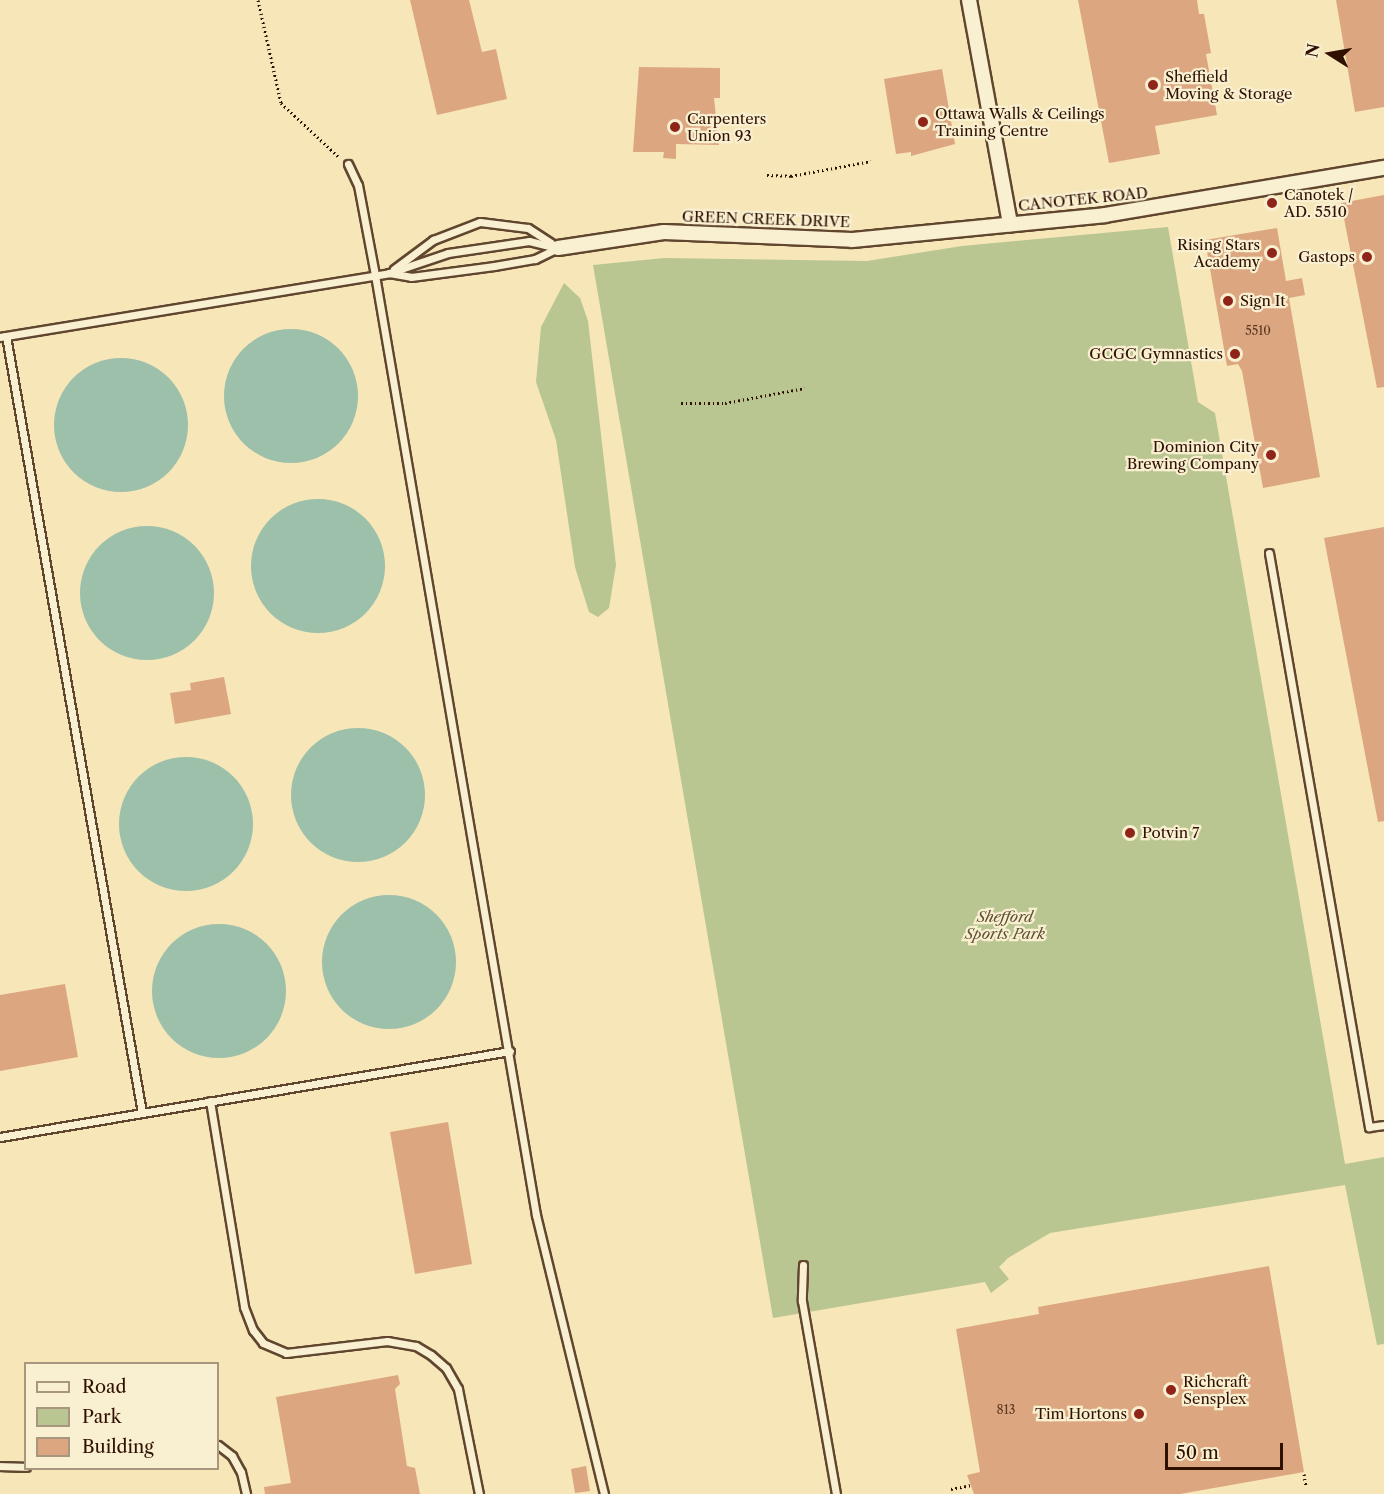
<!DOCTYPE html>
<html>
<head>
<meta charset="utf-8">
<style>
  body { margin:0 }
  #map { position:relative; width:1384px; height:1494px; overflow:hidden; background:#f6e6b8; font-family:"Libre Caslon Text",serif }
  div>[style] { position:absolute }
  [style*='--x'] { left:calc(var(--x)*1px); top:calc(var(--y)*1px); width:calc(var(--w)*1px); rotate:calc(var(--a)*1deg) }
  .green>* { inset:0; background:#b9c691 }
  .water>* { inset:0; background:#9dc0ab }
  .round { border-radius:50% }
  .building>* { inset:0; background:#dca780 }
  .path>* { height:3px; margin-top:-1.5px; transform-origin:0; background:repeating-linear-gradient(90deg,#2f1001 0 1.5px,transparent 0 4.5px) }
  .roads { filter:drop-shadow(2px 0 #61462f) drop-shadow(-2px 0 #61462f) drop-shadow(0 2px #61462f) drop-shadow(0 -2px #61462f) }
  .lane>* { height:7px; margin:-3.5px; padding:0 3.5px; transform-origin:3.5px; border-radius:3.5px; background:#f9efd1 }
  .street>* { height:14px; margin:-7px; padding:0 7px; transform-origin:7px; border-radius:7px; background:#f9efd1 }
  .dots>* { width:16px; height:16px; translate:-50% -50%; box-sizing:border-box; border:3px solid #f9efd1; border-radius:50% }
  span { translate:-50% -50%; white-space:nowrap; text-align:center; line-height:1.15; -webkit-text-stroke:4.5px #f9efd1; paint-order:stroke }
  .number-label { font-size:12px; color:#5a3621 }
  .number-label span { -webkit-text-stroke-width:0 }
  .poi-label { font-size:15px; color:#2f1001 }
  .left { translate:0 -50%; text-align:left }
  .right { translate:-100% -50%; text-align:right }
  .street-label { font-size:15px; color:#2f1001 }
  .park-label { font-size:15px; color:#5f5033; font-style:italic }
  .legend { position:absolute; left:24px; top:1362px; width:195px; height:108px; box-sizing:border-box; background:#f9efd1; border:2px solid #a8967e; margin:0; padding:8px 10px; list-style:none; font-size:18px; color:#2f1001 }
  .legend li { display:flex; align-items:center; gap:12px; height:30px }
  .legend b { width:30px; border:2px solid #a8967e }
  .north { position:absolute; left:1300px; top:24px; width:60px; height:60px; -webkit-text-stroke:4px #f9efd1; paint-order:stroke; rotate:281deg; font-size:16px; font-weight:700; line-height:24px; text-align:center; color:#2f1001 }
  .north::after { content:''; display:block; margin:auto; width:21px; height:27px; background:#2f1001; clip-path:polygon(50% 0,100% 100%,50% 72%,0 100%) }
  .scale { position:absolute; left:1165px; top:1443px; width:118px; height:27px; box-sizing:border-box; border:3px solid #2f1001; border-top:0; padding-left:8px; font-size:18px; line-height:21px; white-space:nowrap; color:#2f1001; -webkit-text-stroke:4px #f9efd1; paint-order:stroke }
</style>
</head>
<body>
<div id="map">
  <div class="green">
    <div style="clip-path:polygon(1168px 227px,1198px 402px,1215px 413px,1345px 1164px,1384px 1157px,1384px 1344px,1377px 1345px,1345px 1185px,1050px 1233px,1008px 1258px,999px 1267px,1009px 1279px,991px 1293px,985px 1282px,773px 1318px,593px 265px,664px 258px,867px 261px,962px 246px)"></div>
    <div style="clip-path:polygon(564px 283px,580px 298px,588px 321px,616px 565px,609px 608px,598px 617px,589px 612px,575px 567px,556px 440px,536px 382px,541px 327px)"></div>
  </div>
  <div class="water">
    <div class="round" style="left:224px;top:329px;width:134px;height:134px"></div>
    <div class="round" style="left:54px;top:358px;width:134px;height:134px"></div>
    <div class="round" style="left:251px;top:499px;width:134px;height:134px"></div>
    <div class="round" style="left:80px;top:526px;width:134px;height:134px"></div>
    <div class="round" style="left:291px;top:728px;width:134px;height:134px"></div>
    <div class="round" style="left:119px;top:757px;width:134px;height:134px"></div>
    <div class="round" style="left:322px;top:895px;width:134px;height:134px"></div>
    <div class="round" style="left:152px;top:924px;width:134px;height:134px"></div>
  </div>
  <div class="building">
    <div style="clip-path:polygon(410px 0,469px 0,482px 52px,496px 49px,507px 99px,437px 115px)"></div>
    <div style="clip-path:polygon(1078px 0,1197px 0,1199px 14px,1204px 14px,1211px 53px,1206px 54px,1217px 115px,1155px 126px,1160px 154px,1109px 163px)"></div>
    <div style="clip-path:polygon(1336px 0,1384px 0,1384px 107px,1355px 112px)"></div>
    <div style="clip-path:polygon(639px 67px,720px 68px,720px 98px,714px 98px,719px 145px,676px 144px,676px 159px,663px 158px,664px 152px,633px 152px)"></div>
    <div style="clip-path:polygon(942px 69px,955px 144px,911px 156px,911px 152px,896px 154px,884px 79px)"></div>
    <div style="clip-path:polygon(1384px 195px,1384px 387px,1377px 388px,1341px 203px)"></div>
    <div style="clip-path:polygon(1277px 228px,1286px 281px,1302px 278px,1305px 295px,1289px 298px,1320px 477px,1263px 488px,1242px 371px,1238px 364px,1227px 366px,1205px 240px)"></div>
    <div style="clip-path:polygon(1384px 527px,1384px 821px,1378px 822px,1324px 538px)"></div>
    <div style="clip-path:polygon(224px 677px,231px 714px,175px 724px,170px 693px,191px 690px,190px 683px)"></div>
    <div style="clip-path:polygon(65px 984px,78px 1057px,0 1071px,0 995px)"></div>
    <div style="clip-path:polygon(448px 1122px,472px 1264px,415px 1274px,390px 1132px)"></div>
    <div style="clip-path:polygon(1269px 1266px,1304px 1472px,1180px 1494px,974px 1494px,967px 1475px,980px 1472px,956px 1329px,1039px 1314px,1038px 1307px)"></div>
    <div style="clip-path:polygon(398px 1375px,400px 1384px,395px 1389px,407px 1466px,415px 1468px,420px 1494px,265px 1494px,264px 1487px,291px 1483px,276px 1397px)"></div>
    <div style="clip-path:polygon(586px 1466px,590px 1491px,575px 1493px,571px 1469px)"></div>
  </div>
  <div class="path">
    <div style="--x:258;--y:0;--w:106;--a:77.4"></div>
    <div style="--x:281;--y:103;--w:79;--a:43"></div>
    <div style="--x:767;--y:175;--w:24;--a:2"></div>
    <div style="--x:791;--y:176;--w:81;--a:-10.6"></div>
    <div style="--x:681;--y:403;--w:44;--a:0"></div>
    <div style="--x:725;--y:403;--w:81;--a:-10.6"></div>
    <div style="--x:1304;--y:1474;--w:13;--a:81"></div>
    <div style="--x:951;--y:1489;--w:20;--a:-11"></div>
  </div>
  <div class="roads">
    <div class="lane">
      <div style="--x:348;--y:164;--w:23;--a:65"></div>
      <div style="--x:358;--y:185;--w:92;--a:79.3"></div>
      <div style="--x:375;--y:275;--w:954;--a:80.28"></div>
      <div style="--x:536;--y:1215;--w:287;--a:76.3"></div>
      <div style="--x:394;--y:269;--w:49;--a:-36.6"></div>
      <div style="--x:433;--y:240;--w:50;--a:-21"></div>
      <div style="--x:480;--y:222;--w:48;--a:7.1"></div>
      <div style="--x:528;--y:228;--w:27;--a:33"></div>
      <div style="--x:389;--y:273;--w:22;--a:10"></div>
      <div style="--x:411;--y:277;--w:84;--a:-7.5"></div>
      <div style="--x:494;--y:266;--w:42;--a:-9.7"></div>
      <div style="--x:535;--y:259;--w:25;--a:-26"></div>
      <div style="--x:6;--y:336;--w:789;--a:80.07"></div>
      <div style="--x:0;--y:337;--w:394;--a:-9.3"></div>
      <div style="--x:389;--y:273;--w:62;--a:-18.7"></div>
      <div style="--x:448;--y:253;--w:82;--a:-8.4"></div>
      <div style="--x:529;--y:241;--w:30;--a:14"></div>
      <div style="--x:1269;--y:553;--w:583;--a:80.12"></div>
      <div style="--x:1369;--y:1127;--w:15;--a:-8"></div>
      <div style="--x:210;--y:1101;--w:209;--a:80.6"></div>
      <div style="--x:244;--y:1307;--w:25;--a:69"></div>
      <div style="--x:253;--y:1330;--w:16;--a:52"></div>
      <div style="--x:263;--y:1343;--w:25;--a:23"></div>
      <div style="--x:286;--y:1353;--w:102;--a:-6.8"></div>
      <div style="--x:387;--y:1341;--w:29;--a:10"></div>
      <div style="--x:416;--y:1346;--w:17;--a:31"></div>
      <div style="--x:431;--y:1355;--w:20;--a:41"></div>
      <div style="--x:446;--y:1368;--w:24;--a:60"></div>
      <div style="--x:458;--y:1389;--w:107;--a:78.7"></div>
      <div style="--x:0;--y:1137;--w:517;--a:-9.57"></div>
      <div style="--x:803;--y:1265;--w:36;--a:92"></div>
      <div style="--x:802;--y:1301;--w:196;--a:80"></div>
      <div style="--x:218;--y:1445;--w:18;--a:38"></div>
      <div style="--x:232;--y:1456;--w:18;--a:61"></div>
      <div style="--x:241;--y:1472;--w:23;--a:77"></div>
      <div style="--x:0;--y:1466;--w:26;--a:2"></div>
    </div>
    <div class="street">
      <div style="--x:969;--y:0;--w:228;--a:79.6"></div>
      <div style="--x:558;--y:248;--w:107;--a:-8.6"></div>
      <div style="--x:664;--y:232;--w:188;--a:2.4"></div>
      <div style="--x:852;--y:240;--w:254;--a:-5.6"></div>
      <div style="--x:1105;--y:215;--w:283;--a:-9.6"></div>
    </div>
  </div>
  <div class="dots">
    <div style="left:1153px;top:85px;background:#8f2418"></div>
    <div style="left:923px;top:122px;background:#8f2418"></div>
    <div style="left:675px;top:127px;background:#8f2418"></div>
    <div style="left:1272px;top:203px;background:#8f2418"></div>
    <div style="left:1272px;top:253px;background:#8f2418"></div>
    <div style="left:1367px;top:257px;background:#8f2418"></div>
    <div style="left:1228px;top:301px;background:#8f2418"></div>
    <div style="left:1235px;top:354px;background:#8f2418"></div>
    <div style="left:1271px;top:455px;background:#8f2418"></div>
    <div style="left:1130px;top:833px;background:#8f2418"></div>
    <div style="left:1171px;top:1390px;background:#8f2418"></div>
    <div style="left:1139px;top:1414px;background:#8f2418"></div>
  </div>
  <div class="number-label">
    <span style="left:1258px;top:331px">5510</span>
    <span style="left:1006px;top:1410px">813</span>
  </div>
  <div class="poi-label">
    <span class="left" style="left:1165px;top:85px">Sheffield<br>Moving &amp; Storage</span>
    <span class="left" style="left:935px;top:122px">Ottawa Walls &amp; Ceilings<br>Training Centre</span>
    <span class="left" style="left:687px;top:127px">Carpenters<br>Union 93</span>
    <span class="left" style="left:1284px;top:203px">Canotek /<br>AD. 5510</span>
    <span class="right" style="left:1260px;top:253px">Rising Stars<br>Academy</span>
    <span class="right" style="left:1355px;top:257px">Gastops</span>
    <span class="left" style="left:1240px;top:301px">Sign It</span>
    <span class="right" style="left:1223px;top:354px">GCGC Gymnastics</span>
    <span class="right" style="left:1259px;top:455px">Dominion City<br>Brewing Company</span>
    <span class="left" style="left:1142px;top:833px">Potvin 7</span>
    <span class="left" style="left:1183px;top:1390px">Richcraft<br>Sensplex</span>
    <span class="right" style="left:1127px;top:1414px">Tim Hortons</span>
  </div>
  <div class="street-label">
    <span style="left:1083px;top:199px;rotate:-6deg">CANOTEK ROAD</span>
    <span style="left:766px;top:219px;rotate:2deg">GREEN CREEK DRIVE</span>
  </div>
  <div class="park-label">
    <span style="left:1005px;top:925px">Shefford<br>Sports Park</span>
  </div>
  <ul class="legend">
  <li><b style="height:8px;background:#f9efd1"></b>Road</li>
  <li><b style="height:16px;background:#b9c691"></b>Park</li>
  <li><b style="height:16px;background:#dca780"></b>Building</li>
  </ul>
  <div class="north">N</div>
  <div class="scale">50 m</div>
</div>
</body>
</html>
